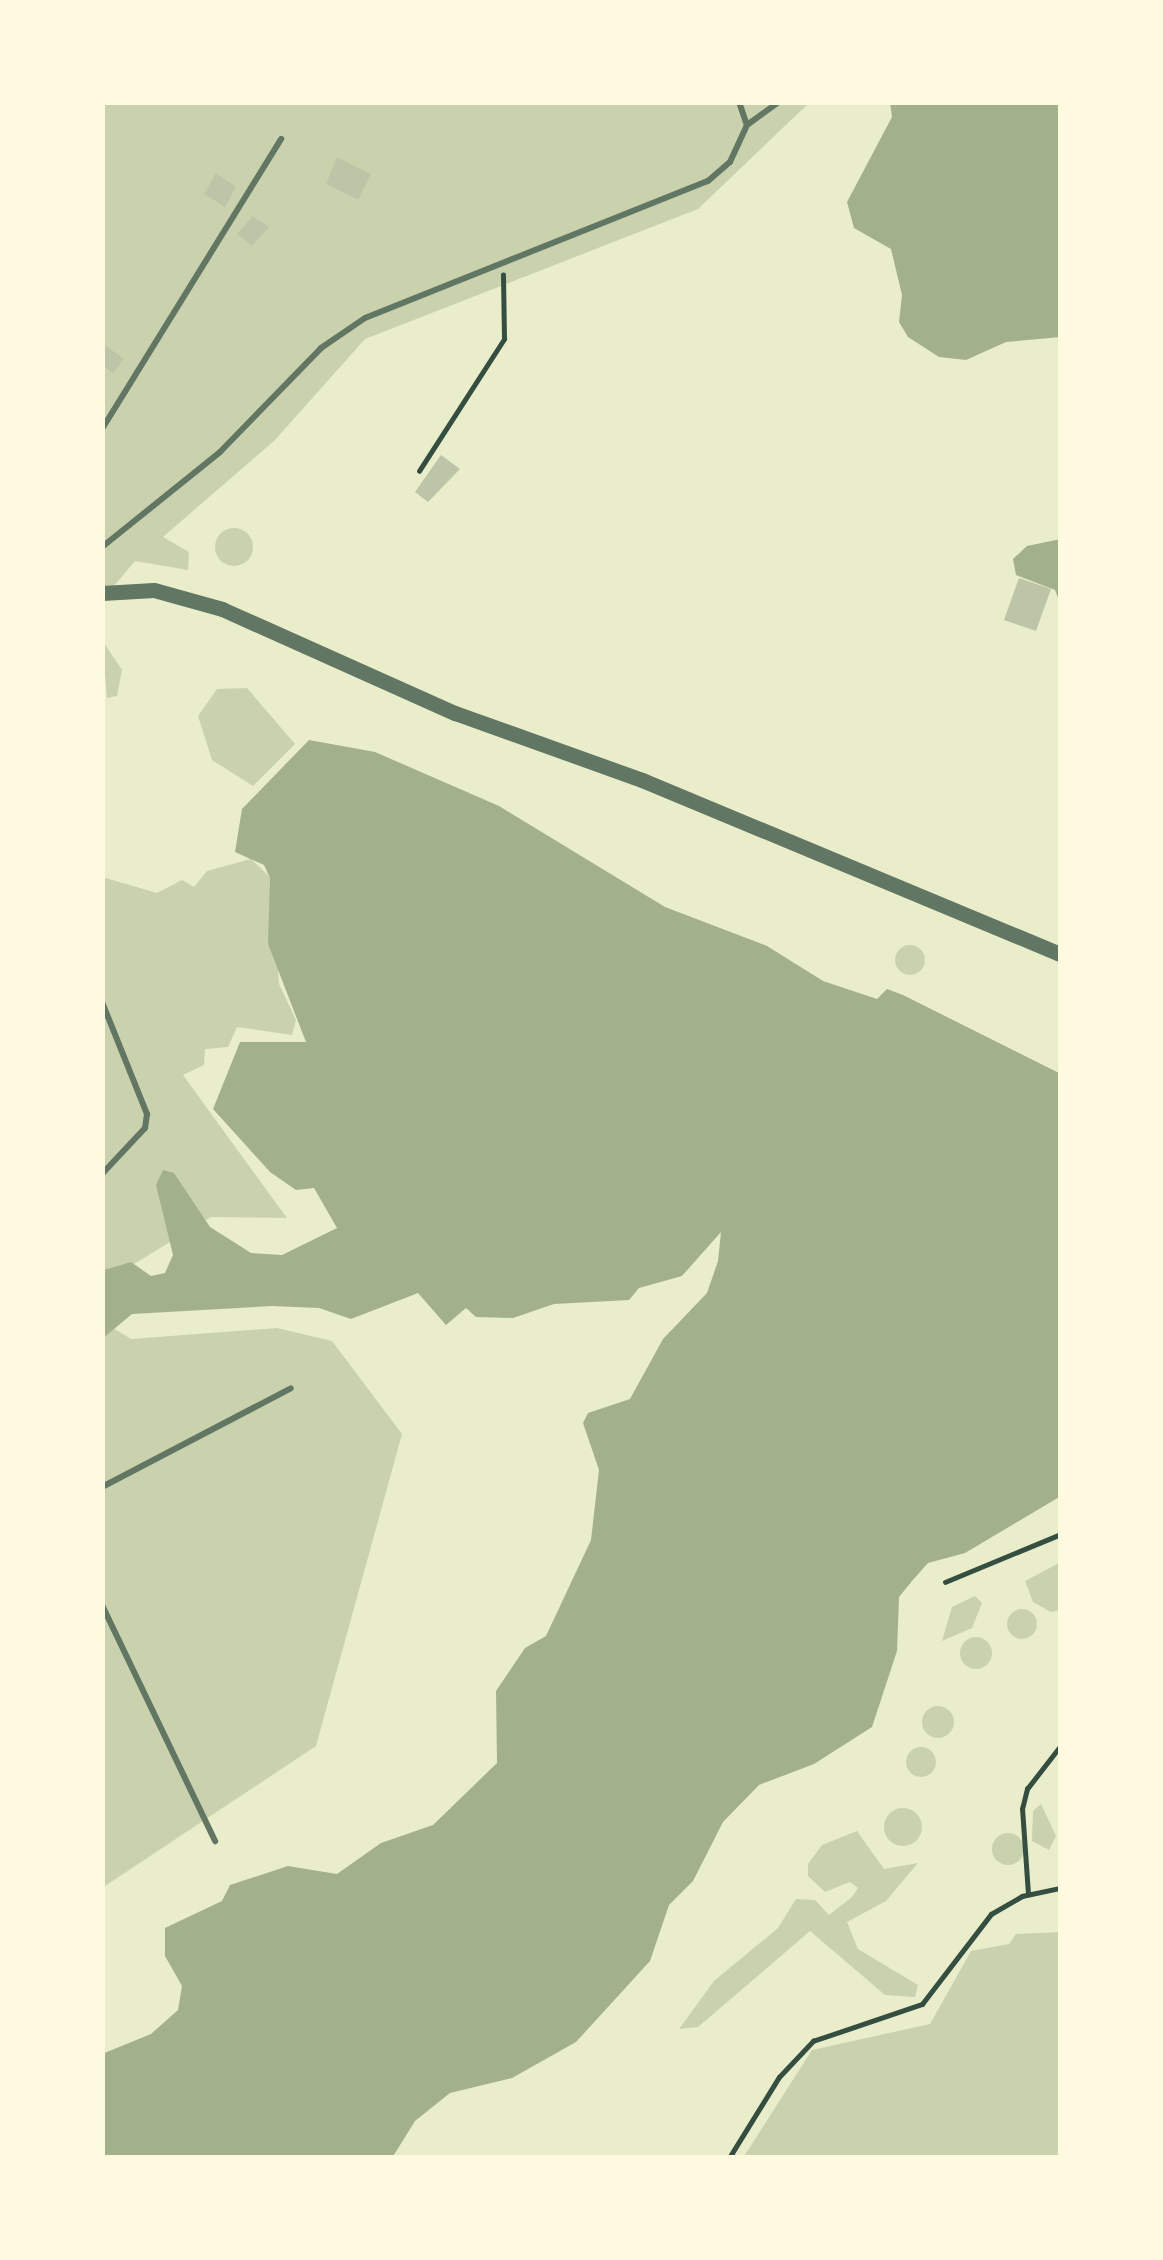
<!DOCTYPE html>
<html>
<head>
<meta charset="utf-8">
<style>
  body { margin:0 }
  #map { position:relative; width:1163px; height:2260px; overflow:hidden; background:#e9edc9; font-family:"PT Sans",sans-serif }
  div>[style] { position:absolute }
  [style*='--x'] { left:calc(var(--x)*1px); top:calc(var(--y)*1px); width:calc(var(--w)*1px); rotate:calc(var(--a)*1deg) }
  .green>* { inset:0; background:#cad2ad }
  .round { border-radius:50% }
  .water>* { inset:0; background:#a3b18a }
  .building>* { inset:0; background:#bcc5a7 }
  .path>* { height:4.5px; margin:-2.25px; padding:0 2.25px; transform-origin:2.25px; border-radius:2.25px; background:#344e41 }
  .service>* { height:6px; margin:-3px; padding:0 3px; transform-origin:3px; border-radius:3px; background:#617663 }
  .tertiary>* { height:15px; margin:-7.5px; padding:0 7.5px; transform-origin:7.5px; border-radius:7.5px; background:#617663 }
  span { translate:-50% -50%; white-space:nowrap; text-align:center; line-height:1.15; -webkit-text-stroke:9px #fefae0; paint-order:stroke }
  .frame { position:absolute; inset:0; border:105px solid #fefae0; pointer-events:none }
</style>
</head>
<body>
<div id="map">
  <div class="green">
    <div style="clip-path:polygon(102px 102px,810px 102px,698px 209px,365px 339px,275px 440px,163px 537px,189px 552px,188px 570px,135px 561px,102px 600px)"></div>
    <div class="round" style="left:215px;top:528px;width:38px;height:38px"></div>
    <div style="clip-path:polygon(102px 640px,122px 670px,117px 696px,107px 698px)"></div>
    <div style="clip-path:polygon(247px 688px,295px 744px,253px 786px,212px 760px,198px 716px,217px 689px)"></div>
    <div style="clip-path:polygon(251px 859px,271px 878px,279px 984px,296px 1020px,292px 1035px,237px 1027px,228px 1047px,205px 1049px,204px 1065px,183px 1075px,287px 1218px,211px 1217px,129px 1267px,102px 1295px,102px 877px,157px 893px,182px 880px,194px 887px,207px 871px)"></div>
    <div class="round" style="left:895px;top:945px;width:30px;height:30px"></div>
    <div style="clip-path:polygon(102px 1321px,131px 1339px,277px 1328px,332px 1341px,402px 1434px,316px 1746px,102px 1888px)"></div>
    <div style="clip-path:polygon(1061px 1562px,1061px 1610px,1051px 1612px,1033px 1602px,1025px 1581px)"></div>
    <div style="clip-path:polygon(975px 1596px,982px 1603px,972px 1628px,942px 1641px,952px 1607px)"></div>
    <div class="round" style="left:1007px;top:1609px;width:30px;height:30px"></div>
    <div class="round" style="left:960px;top:1637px;width:32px;height:32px"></div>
    <div class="round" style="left:922px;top:1706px;width:32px;height:32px"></div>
    <div class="round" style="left:906px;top:1747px;width:30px;height:30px"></div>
    <div style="clip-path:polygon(1041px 1804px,1056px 1836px,1049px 1850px,1032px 1841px,1033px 1811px)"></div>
    <div class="round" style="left:884px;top:1808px;width:38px;height:38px"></div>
    <div style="clip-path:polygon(857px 1831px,884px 1869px,918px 1863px,886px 1901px,847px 1922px,858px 1949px,918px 1985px,915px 1997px,885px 1995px,810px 1931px,698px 2027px,679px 2029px,714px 1981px,778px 1928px,796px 1899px,815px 1900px,829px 1915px,852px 1897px,858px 1888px,850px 1882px,825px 1892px,808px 1876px,808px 1864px,822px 1845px)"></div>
    <div class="round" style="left:992px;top:1833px;width:32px;height:32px"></div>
    <div style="clip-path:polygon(1061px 1932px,1061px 2158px,743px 2158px,812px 2050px,930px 2024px,971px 1951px,1009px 1944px,1016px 1934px)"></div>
  </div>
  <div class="water">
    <div style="clip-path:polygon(890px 102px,1061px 102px,1061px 337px,1006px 342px,966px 360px,939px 357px,908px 337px,899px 322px,902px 295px,891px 249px,854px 228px,847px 202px,892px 117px)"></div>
    <div style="clip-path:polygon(1061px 539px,1061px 600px,1059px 600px,1055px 590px,1016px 575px,1013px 559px,1027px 546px)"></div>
    <div style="clip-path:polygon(309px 740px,375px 752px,499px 806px,665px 907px,767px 946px,823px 981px,877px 999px,887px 989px,903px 995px,1061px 1074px,1061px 1496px,965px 1553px,928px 1563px,912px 1581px,899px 1597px,897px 1651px,872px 1727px,814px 1764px,759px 1785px,723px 1822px,693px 1881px,669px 1905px,650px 1961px,576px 2042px,512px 2078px,450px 2093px,415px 2121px,392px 2158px,102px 2158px,102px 2054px,151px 2034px,178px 2010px,182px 1986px,165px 1956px,165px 1928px,222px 1901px,230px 1885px,288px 1866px,337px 1874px,381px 1843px,433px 1825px,497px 1763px,496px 1691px,525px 1648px,546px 1636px,591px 1540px,599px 1470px,583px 1423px,588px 1413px,630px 1399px,663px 1339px,707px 1293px,718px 1261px,721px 1232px,682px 1276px,639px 1288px,629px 1300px,554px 1304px,513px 1318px,476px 1317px,466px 1308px,446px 1325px,418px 1293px,351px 1319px,319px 1308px,272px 1306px,132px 1314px,102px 1339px,104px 1270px,131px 1262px,151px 1276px,165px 1273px,173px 1255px,156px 1185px,163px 1170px,174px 1173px,210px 1227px,251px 1253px,282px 1255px,337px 1228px,314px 1188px,296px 1190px,270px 1172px,213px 1109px,240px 1042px,306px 1042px,268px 944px,270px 878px,264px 865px,235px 852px,242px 809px)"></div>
  </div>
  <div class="building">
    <div style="clip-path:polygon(337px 157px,371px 174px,358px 200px,326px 184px)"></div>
    <div style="clip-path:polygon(216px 173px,236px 187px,225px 207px,204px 194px)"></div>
    <div style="clip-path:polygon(253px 216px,269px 227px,252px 246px,237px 234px)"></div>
    <div style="clip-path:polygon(102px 343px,124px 359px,113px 373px,102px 365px)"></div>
    <div style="clip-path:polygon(441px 455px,460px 469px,428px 502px,415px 492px)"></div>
    <div style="clip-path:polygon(1019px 578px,1051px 589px,1036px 631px,1004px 620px)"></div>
  </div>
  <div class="path">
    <div style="--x:419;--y:471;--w:157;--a:-57.2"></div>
    <div style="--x:504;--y:339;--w:64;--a:-90.9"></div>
    <div style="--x:945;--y:1582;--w:126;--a:-22.5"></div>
    <div style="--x:1028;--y:1894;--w:85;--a:-94"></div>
    <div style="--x:1022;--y:1809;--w:21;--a:-76"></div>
    <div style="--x:1027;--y:1789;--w:56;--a:-52.3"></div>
    <div style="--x:729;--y:2158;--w:95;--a:-58.3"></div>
    <div style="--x:779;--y:2077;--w:50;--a:-46.6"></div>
    <div style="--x:813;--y:2041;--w:115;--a:-18.7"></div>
    <div style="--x:922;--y:2004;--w:113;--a:-52.5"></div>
    <div style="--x:991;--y:1914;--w:36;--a:-30"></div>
    <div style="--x:1022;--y:1896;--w:40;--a:-12"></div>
  </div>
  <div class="service">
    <div style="--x:739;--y:102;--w:24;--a:71"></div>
    <div style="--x:747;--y:125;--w:39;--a:-36"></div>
    <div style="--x:102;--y:429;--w:341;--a:-58.3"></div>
    <div style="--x:102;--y:547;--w:151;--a:-38.8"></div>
    <div style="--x:220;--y:452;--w:145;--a:-45.8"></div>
    <div style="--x:321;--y:348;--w:53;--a:-34.3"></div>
    <div style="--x:365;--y:318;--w:369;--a:-21.8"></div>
    <div style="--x:708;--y:181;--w:29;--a:-41"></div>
    <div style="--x:730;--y:162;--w:41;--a:-65.3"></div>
    <div style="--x:102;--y:1002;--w:121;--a:68.1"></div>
    <div style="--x:147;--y:1114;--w:14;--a:98"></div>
    <div style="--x:145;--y:1128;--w:63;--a:133.1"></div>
    <div style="--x:102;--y:1487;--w:213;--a:-27.6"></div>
    <div style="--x:102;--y:1605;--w:262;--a:64.4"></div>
  </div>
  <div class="tertiary">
    <div style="--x:102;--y:593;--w:52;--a:-3.3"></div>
    <div style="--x:154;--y:590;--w:71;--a:15.6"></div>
    <div style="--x:222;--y:609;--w:255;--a:24.1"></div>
    <div style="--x:455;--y:713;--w:199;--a:19.7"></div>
    <div style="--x:642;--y:780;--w:454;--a:22.6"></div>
  </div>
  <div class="frame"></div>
</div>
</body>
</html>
